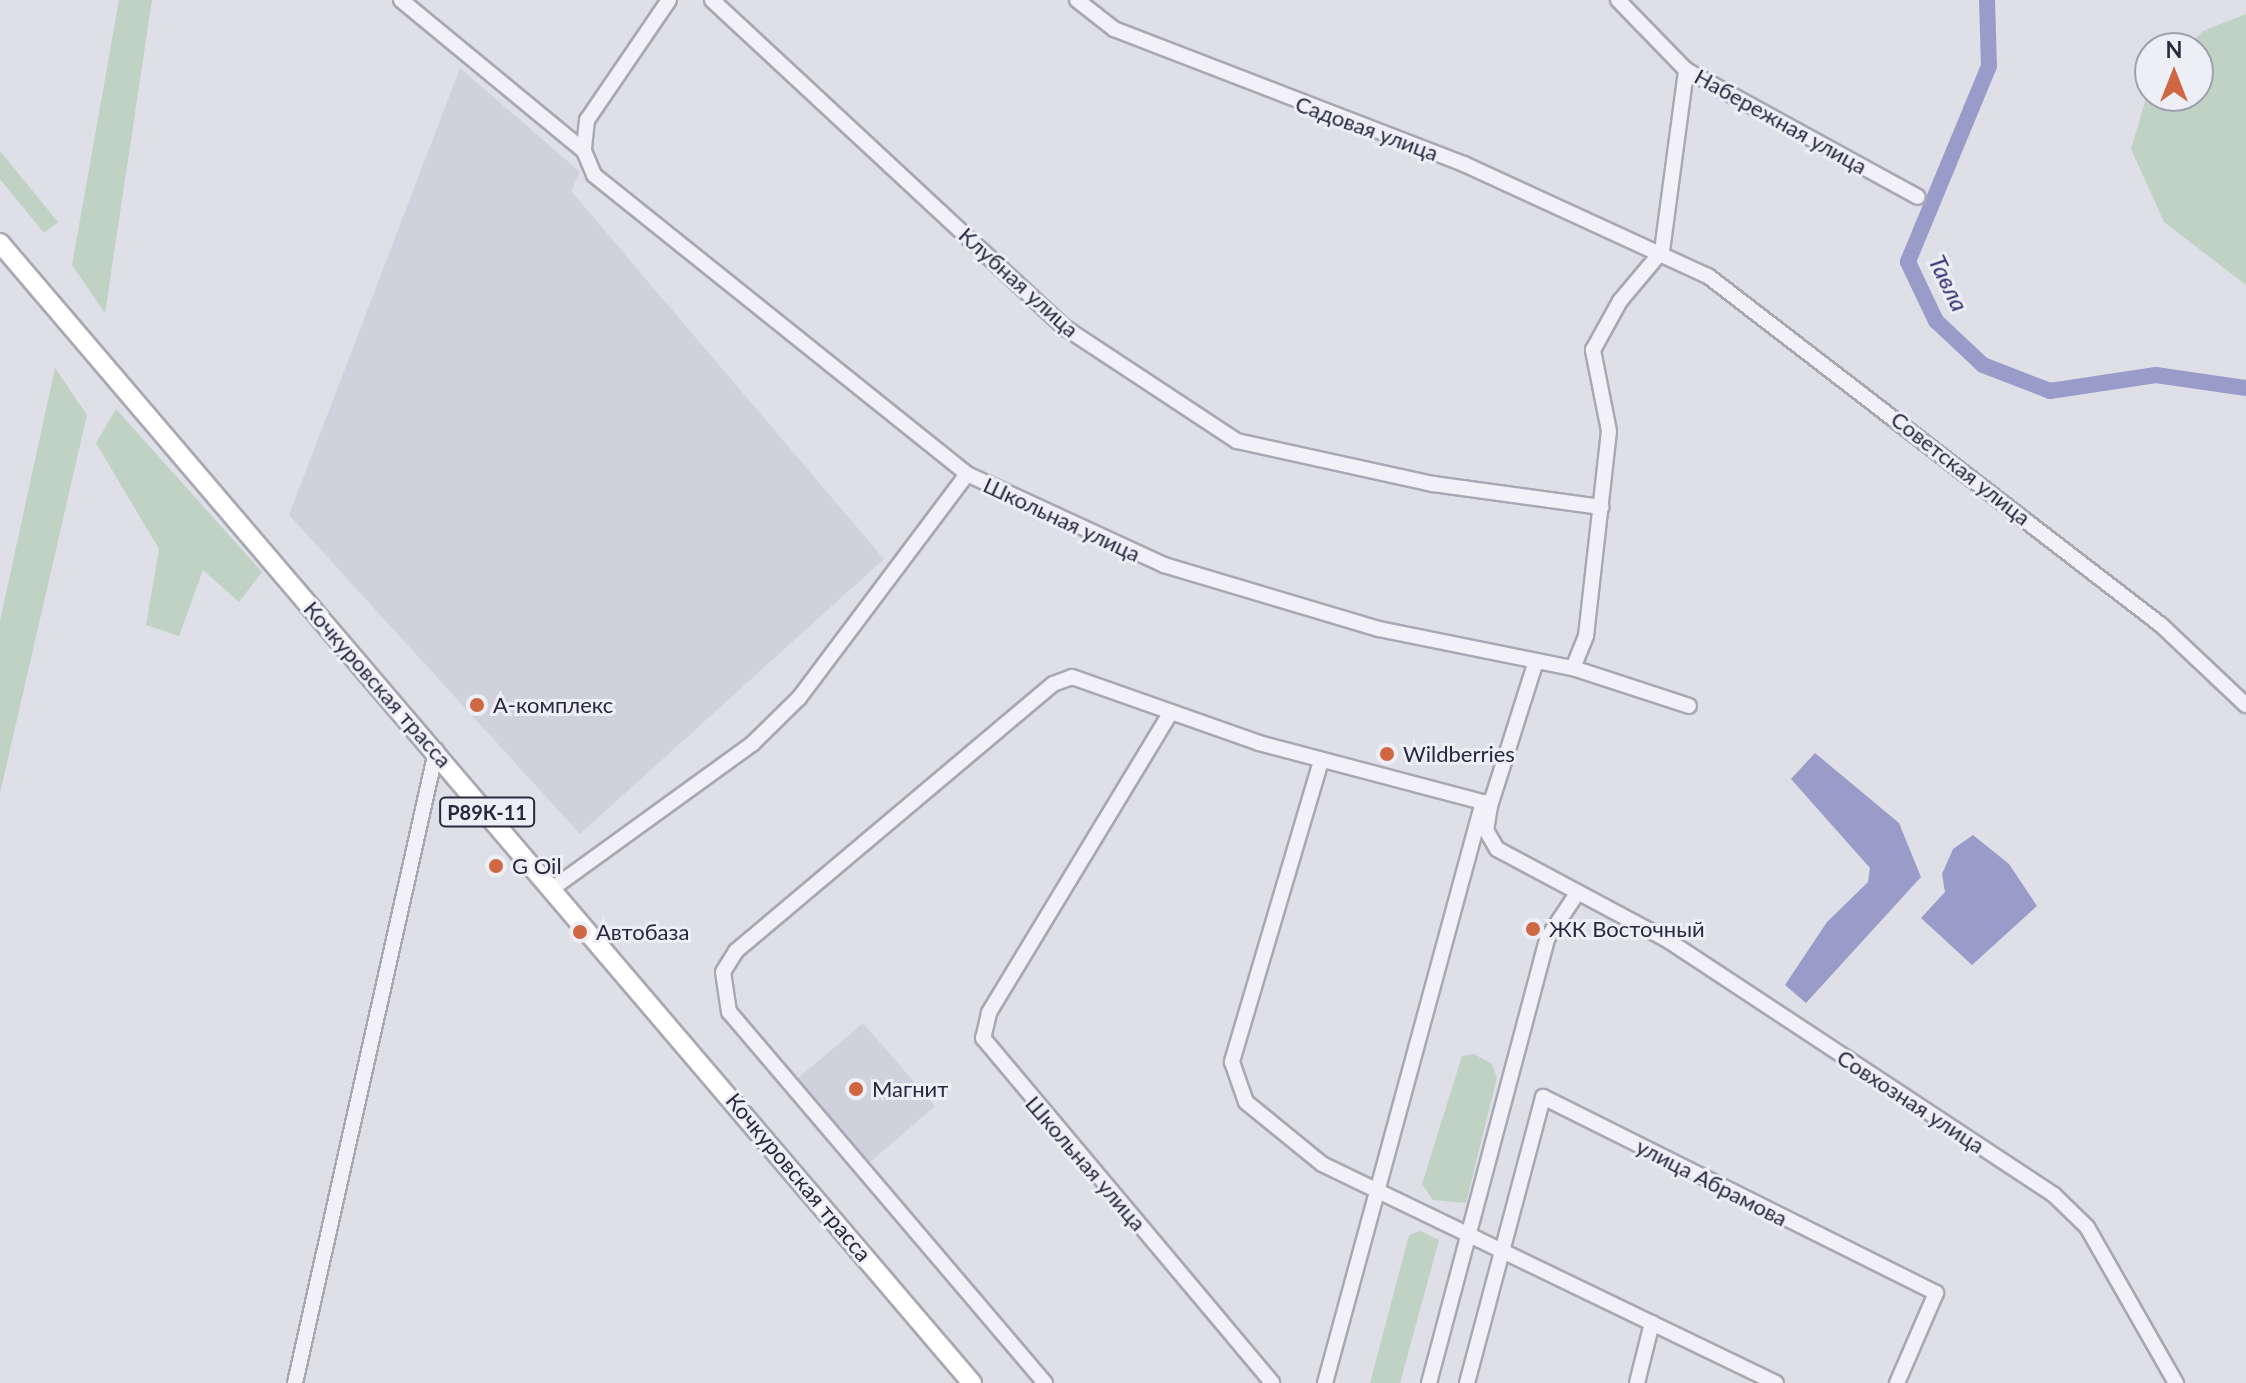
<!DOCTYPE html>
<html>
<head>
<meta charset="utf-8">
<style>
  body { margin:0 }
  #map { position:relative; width:2246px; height:1383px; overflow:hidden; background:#dfdfe8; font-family:Lato,sans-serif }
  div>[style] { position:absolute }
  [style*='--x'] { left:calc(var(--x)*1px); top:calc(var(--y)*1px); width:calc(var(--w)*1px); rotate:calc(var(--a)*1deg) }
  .built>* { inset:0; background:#d1d1dd }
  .green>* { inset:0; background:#c0d2c3 }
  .water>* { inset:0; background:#999cc9 }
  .river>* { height:16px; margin:-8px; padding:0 8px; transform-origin:8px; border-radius:8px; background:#999cc9 }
  .roads { filter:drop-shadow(2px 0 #a8a8b5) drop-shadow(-2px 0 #a8a8b5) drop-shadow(0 2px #a8a8b5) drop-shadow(0 -2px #a8a8b5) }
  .minor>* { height:14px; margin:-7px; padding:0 7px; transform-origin:7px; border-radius:7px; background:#f2f1f7 }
  .major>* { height:18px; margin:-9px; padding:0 9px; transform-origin:9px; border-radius:9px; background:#fff }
  .dots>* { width:22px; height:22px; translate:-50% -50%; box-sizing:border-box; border:4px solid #eeeef6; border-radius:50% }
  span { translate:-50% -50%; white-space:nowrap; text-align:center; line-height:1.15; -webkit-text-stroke:6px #eeeef6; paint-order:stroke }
  .shield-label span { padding:2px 6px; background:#eeeef6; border:2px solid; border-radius:6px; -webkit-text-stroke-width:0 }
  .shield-label { font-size:20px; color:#29283f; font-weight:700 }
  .street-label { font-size:22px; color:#29283f }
  .poi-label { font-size:22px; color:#29283f }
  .left { translate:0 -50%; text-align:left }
  .water-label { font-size:24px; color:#313374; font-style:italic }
  .north { position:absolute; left:2134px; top:32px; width:80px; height:80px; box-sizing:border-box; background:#eeeef6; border:2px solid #9f9fad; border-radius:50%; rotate:0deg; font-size:22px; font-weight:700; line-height:32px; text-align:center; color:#29283f }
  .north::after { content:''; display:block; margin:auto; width:28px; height:36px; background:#cf6842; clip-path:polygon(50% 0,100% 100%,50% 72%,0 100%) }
</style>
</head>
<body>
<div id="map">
  <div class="built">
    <div style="clip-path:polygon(460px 68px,580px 172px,571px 191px,884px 559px,580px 834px,289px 515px)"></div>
    <div style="clip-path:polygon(863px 1023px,935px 1106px,869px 1163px,797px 1079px)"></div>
  </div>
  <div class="green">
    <div style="clip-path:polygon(119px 0,152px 0,105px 313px,72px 265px)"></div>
    <div style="clip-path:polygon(2246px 14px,2246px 285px,2164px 222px,2131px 149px,2150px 85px,2150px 96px,2198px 96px,2198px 48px,2186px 48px,2203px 31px)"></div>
    <div style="clip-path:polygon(0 151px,58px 222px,44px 233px,0 179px)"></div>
    <div style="clip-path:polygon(55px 368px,87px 415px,0 793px,0 621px)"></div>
    <div style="clip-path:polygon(116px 409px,262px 572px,239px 602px,203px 570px,179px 636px,146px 625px,159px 549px,96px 443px)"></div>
    <div style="clip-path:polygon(1474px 1054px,1492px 1064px,1497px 1078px,1466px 1203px,1433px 1200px,1422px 1184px,1462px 1056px)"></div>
    <div style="clip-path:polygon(1420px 1231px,1439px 1240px,1400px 1383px,1370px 1383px,1409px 1235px)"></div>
  </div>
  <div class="water">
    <div style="clip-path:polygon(1815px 753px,1899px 823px,1921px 877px,1806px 1003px,1785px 985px,1827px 922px,1868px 882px,1870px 868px,1791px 779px)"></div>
    <div style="clip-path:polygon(1973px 835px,2009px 864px,2037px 906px,1972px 965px,1921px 918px,1945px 892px,1942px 874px,1953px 849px)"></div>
  </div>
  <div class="river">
    <div style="--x:1987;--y:0;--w:66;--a:88.3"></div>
    <div style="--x:1989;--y:66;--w:212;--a:112.5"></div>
    <div style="--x:1908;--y:262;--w:65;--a:64.6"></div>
    <div style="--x:1936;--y:321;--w:64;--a:43.1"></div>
    <div style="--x:1983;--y:365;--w:72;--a:21.2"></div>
    <div style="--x:2050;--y:391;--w:107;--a:-8.6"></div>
    <div style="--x:2156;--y:375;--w:91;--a:8.2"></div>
  </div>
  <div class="roads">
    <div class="minor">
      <div style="--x:401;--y:0;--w:237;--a:39.5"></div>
      <div style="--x:669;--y:0;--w:145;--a:124.3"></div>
      <div style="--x:587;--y:120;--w:31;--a:96"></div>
      <div style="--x:584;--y:151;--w:26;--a:67"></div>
      <div style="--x:594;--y:175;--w:478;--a:38.7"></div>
      <div style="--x:967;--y:474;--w:217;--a:24.8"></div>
      <div style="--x:1164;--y:565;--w:224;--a:16.6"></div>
      <div style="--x:1379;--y:629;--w:198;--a:11.4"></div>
      <div style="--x:1573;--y:668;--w:122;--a:18.1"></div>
      <div style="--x:712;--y:0;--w:480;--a:42.9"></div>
      <div style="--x:1064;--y:327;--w:207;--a:33.4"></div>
      <div style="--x:1237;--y:441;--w:201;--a:12.4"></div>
      <div style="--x:1433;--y:484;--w:170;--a:7.8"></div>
      <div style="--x:1077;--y:0;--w:47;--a:38.1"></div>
      <div style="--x:1114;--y:29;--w:375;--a:21.1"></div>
      <div style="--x:1464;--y:164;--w:268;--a:24.7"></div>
      <div style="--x:1708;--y:276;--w:572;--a:37.61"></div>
      <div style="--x:2161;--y:625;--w:117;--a:43.3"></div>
      <div style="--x:1618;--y:0;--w:98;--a:45.8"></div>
      <div style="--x:1686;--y:70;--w:264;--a:28.7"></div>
      <div style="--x:1573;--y:668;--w:35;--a:-68"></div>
      <div style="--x:1586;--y:636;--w:206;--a:-83.6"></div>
      <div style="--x:1609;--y:431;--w:83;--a:-101.2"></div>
      <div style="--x:1593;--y:350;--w:56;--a:-61.1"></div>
      <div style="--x:1620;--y:301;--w:65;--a:-50"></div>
      <div style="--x:1662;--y:251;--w:183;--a:-82.4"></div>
      <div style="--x:1171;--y:712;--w:352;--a:121.2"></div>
      <div style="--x:989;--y:1013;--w:26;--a:103"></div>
      <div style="--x:983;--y:1038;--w:450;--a:50"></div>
      <div style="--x:1321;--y:761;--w:314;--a:106.5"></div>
      <div style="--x:1232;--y:1062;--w:42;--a:70.7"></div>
      <div style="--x:1246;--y:1102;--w:98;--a:39.2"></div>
      <div style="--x:1322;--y:1164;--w:504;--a:25.75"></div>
      <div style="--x:1483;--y:802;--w:8;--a:30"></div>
      <div style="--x:1490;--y:806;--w:24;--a:99"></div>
      <div style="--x:1486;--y:830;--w:22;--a:60"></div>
      <div style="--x:1497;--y:849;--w:195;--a:28.1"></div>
      <div style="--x:1669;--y:941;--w:461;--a:33.4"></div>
      <div style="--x:2054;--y:1195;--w:46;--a:44.1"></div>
      <div style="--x:2087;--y:1227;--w:180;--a:60.3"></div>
      <div style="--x:1490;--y:806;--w:149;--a:-72.4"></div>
      <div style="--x:553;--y:888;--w:247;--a:-35.9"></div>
      <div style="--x:753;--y:743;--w:64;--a:-44.4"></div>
      <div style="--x:799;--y:698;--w:280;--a:-53.1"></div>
      <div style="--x:295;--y:1383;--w:648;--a:-77.42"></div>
      <div style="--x:1045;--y:1383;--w:487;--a:-130.4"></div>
      <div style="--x:729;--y:1012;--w:40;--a:-98.5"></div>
      <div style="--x:723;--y:972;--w:25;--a:-58"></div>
      <div style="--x:736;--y:951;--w:414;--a:-40.1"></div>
      <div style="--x:1053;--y:684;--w:20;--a:-20"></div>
      <div style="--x:1072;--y:677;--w:198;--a:19.4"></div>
      <div style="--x:1259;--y:743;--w:232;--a:14.8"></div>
      <div style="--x:1325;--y:1383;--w:602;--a:-74.79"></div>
      <div style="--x:1429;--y:1383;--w:462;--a:-75.1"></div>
      <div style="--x:1548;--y:937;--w:50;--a:-56.3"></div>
      <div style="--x:1467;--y:1383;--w:296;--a:-75.1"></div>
      <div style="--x:1543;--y:1097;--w:439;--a:26.5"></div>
      <div style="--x:1936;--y:1293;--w:98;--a:113.4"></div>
      <div style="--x:1637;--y:1383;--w:62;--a:-76"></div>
    </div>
    <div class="major">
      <div style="--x:0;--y:243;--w:1498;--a:49.55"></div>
    </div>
  </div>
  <div class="dots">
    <div style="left:477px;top:705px;background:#cf6842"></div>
    <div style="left:1387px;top:754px;background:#cf6842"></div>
    <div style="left:496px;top:866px;background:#cf6842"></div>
    <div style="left:1533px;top:929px;background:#cf6842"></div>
    <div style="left:580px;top:932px;background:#cf6842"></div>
    <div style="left:856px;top:1089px;background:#cf6842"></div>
  </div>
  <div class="shield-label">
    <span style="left:487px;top:812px">Р89К-11</span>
  </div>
  <div class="street-label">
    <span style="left:1781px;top:121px;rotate:29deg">Набережная улица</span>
    <span style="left:1367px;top:128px;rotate:20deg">Садовая улица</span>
    <span style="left:1019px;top:282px;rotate:42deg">Клубная улица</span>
    <span style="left:1961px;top:468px;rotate:38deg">Советская улица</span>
    <span style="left:1062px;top:519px;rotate:25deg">Школьная улица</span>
    <span style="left:378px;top:684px;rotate:49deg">Кочкуровская трасса</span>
    <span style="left:1911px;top:1101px;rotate:33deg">Совхозная улица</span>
    <span style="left:1086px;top:1163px;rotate:49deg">Школьная улица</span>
    <span style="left:799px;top:1177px;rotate:50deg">Кочкуровская трасса</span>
    <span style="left:1712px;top:1182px;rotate:27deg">улица Абрамова</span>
  </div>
  <div class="poi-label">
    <span class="left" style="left:493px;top:705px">А-комплекс</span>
    <span class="left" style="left:1403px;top:754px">Wildberries</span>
    <span class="left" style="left:512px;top:866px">G Oil</span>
    <span class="left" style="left:1549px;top:929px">ЖК Восточный</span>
    <span class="left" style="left:596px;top:932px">Автобаза</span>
    <span class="left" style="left:872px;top:1089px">Магнит</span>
  </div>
  <div class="water-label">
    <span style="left:1949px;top:283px;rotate:64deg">Тавла</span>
  </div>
  <div class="north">N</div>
</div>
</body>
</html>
